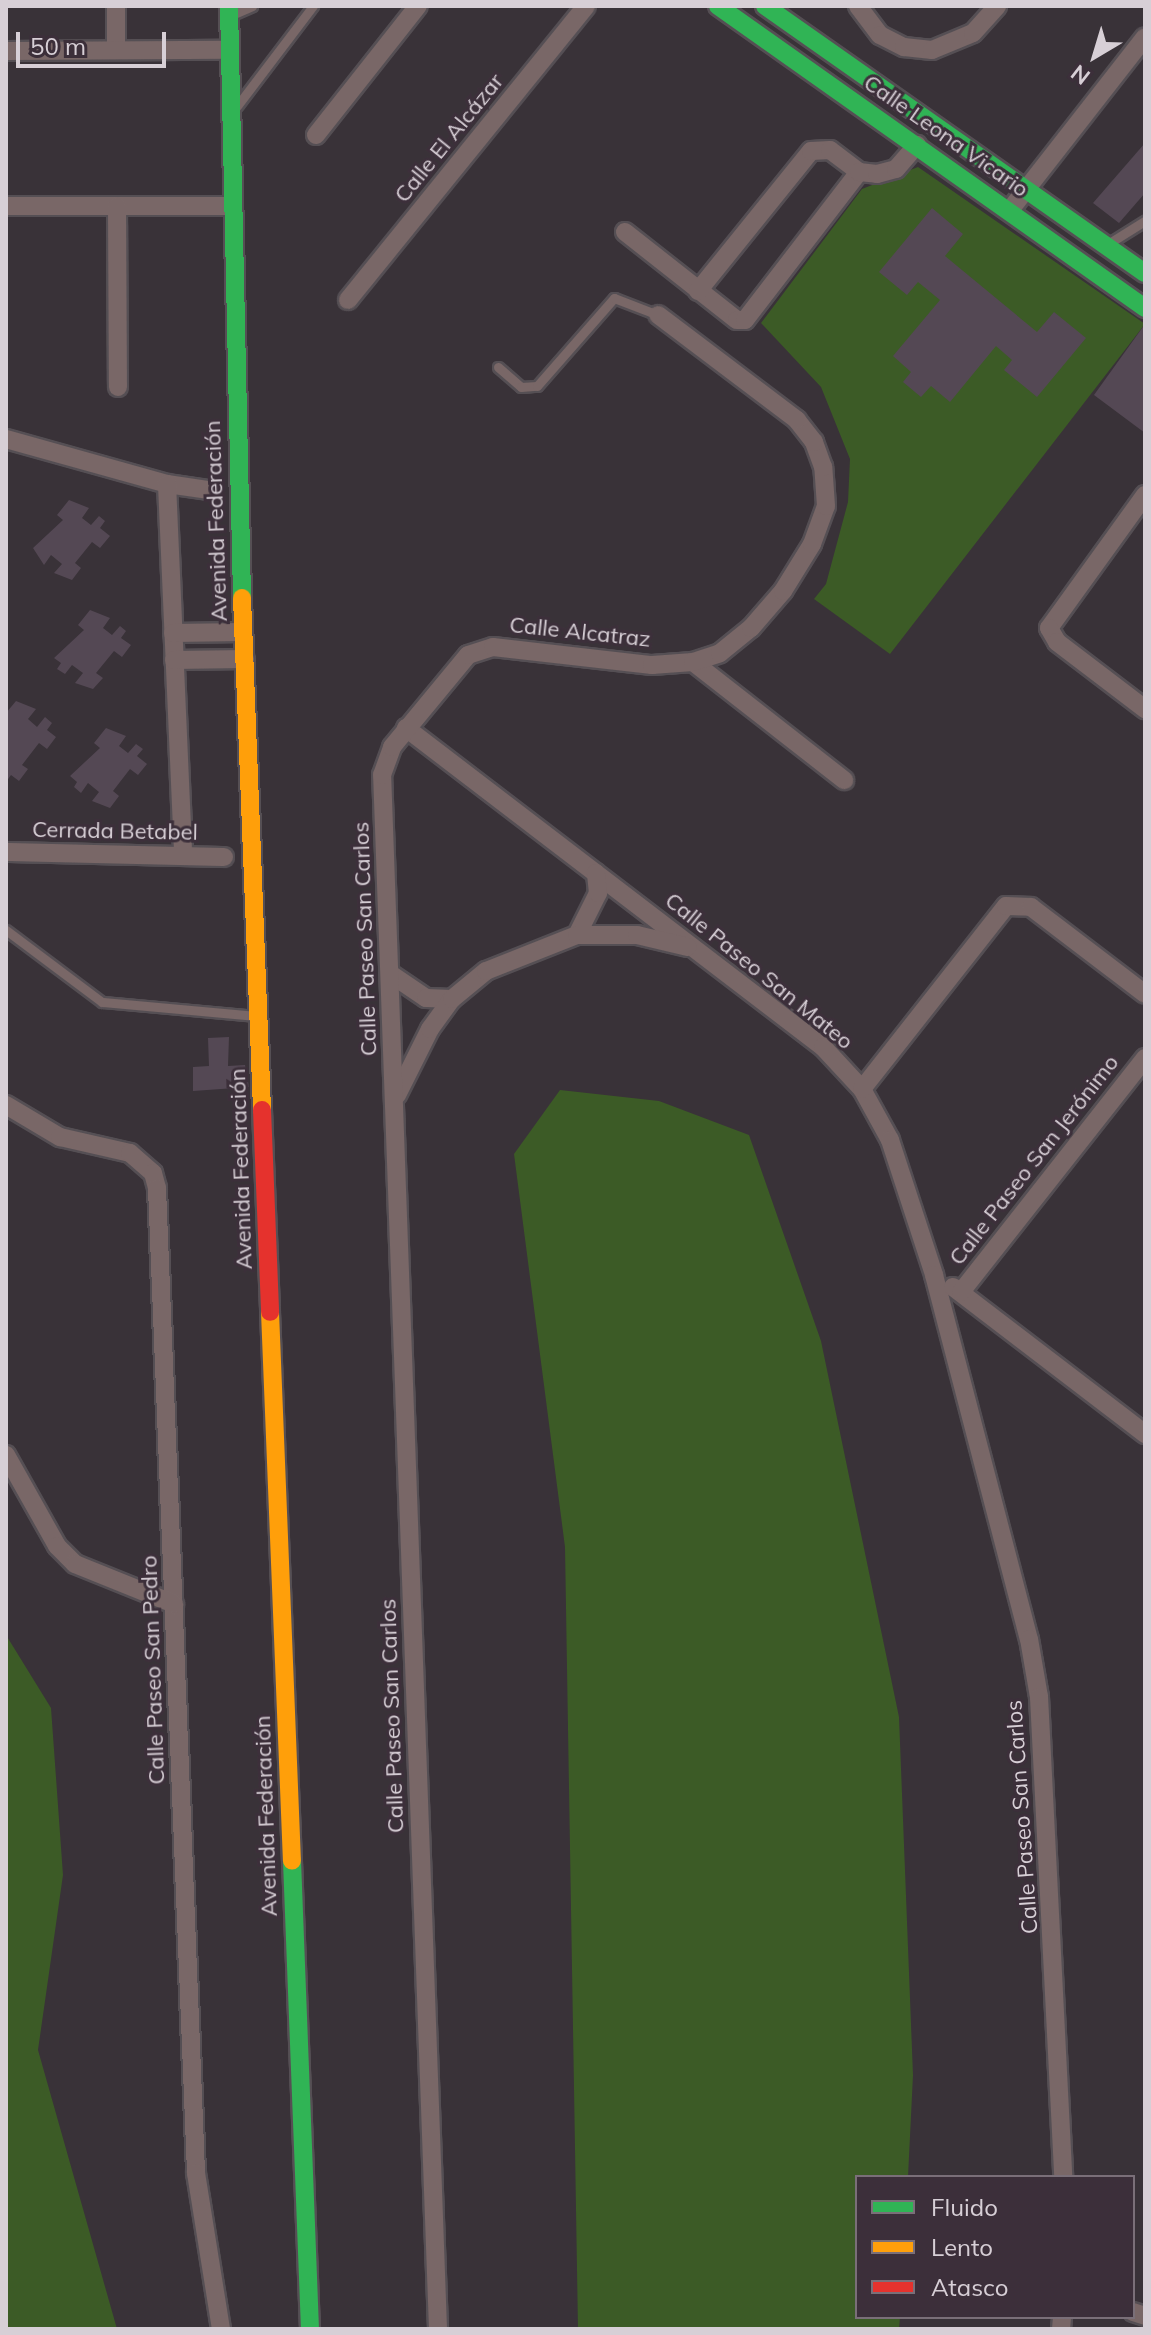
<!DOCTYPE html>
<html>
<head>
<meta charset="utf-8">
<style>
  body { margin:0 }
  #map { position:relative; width:1151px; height:2335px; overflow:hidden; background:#393238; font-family:Mulish,sans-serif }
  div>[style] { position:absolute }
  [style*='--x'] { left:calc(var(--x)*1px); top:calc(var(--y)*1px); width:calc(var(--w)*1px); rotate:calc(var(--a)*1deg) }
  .green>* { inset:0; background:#3c5b26 }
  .building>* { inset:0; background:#544854 }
  .roads { filter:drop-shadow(2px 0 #554f54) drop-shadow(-2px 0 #554f54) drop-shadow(0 2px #554f54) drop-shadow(0 -2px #554f54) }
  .lane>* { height:9px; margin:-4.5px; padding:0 4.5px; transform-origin:4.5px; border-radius:4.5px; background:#796767 }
  .street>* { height:18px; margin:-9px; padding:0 9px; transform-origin:9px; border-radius:9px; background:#796767 }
  .fast>* { height:18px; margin:-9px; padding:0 9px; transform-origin:9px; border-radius:9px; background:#30b455 }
  .slow>* { height:18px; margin:-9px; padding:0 9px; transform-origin:9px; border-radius:9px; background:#ff9f0a }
  .jam>* { height:18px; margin:-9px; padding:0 9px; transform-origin:9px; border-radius:9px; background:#e5322d }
  span { translate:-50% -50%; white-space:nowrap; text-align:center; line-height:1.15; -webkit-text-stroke:6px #3c2f3a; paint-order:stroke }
  .street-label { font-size:22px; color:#d7cfd6 }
  .frame { position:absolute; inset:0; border:8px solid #d7cfd6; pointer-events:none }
  .legend { position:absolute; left:855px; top:2175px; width:280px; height:144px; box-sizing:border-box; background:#3c2f3a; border:2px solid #7a6f78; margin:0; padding:10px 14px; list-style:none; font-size:24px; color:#d7cfd6 }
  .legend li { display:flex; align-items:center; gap:16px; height:40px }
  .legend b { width:40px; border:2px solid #7a6f78 }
  .north { position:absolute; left:1055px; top:16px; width:80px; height:80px; -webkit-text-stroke:6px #3c2f3a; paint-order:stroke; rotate:218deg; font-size:22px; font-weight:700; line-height:32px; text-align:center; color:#d7cfd6 }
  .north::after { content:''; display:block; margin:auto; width:28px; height:36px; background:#d7cfd6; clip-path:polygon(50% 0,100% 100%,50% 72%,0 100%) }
  .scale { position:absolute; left:16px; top:32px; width:150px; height:36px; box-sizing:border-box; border:4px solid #d7cfd6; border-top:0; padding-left:10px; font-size:24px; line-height:28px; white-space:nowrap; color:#d7cfd6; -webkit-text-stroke:6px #3c2f3a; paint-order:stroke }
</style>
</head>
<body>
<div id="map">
  <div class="green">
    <div style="clip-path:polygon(918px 167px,1145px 324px,890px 654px,814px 599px,826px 584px,848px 502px,850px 459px,821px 387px,761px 323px,862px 189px)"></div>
    <div style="clip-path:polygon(560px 1090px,659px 1101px,749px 1135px,821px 1341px,899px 1717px,913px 2075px,908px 2177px,857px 2177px,857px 2317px,900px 2317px,899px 2329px,578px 2329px,565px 1547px,514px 1154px)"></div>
    <div style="clip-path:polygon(6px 1635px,51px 1708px,63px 1875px,38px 2050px,117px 2329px,6px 2329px)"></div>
  </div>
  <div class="building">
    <div style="clip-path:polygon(1145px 143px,1145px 193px,1119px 223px,1093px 203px)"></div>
    <div style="clip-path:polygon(932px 208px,963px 234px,945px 256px,1037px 332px,1054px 312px,1086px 338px,1037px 397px,1004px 370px,1012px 360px,996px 346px,950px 402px,931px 386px,921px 397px,903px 382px,911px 372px,893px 356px,940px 300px,918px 282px,907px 295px,879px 272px)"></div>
    <div style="clip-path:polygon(1145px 324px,1145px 433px,1094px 395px)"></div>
    <div style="clip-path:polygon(69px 500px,89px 508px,82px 518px,91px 525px,99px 516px,105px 521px,100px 528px,110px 536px,100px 548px,92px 542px,75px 563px,81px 568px,72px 580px,54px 573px,62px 564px,51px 555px,44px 565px,33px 548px,63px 520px,57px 515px)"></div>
    <div style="clip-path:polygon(90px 610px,110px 618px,103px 628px,112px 635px,120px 626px,126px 631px,121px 638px,131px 645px,122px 657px,114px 651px,96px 673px,103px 678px,93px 689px,75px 683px,83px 673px,72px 665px,65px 674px,57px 669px,61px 663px,54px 658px,84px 630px,78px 625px)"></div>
    <div style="clip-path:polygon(16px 701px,36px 709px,28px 719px,37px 727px,45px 717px,52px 723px,47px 730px,56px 737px,47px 749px,39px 743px,22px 765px,28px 769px,19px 781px,11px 775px,6px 782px,6px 713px)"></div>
    <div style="clip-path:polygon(106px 728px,126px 736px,119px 746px,128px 753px,136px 744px,143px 749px,137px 756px,147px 764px,138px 775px,130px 769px,113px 791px,119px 796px,110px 808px,92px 801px,99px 792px,88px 783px,81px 793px,74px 787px,77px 782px,70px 776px,100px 748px,94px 743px)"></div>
    <div style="clip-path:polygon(229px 1037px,228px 1066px,245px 1065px,249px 1087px,193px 1091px,193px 1067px,209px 1066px,208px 1038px)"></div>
  </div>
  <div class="roads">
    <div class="lane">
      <div style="--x:232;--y:15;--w:22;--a:-24"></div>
      <div style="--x:237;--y:106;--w:126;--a:-52.8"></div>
      <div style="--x:1111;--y:242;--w:40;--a:-32"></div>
      <div style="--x:498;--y:367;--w:30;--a:41"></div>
      <div style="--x:521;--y:387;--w:16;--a:-4"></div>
      <div style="--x:537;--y:386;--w:117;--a:-48.8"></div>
      <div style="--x:614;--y:298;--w:47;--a:21.1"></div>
      <div style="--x:6;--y:930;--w:120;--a:36.9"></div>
      <div style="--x:102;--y:1002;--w:156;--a:5.2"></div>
    </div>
    <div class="street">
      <div style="--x:116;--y:6;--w:41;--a:90"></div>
      <div style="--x:858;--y:6;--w:36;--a:53"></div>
      <div style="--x:880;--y:35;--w:27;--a:27"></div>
      <div style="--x:904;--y:47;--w:28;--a:6"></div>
      <div style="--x:932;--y:50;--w:44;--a:-22.5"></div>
      <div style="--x:973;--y:33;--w:36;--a:-48"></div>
      <div style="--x:6;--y:51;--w:223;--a:-0.3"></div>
      <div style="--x:316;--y:135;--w:164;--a:-51.7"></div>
      <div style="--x:6;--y:206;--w:225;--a:0"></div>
      <div style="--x:117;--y:206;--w:181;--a:89.7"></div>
      <div style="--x:1010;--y:210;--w:219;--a:-52"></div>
      <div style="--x:625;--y:232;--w:142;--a:38.2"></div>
      <div style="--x:737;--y:320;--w:8;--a:0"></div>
      <div style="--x:745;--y:320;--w:187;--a:-52.4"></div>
      <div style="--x:698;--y:291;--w:180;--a:-51.1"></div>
      <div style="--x:811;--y:151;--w:19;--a:-3"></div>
      <div style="--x:830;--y:150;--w:36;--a:37"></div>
      <div style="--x:859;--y:172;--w:18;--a:6"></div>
      <div style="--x:877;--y:174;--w:20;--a:-15"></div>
      <div style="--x:896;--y:169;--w:32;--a:-49"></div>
      <div style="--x:348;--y:300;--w:378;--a:-51"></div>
      <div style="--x:6;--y:439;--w:167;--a:15.6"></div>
      <div style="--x:167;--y:484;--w:41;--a:8.3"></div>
      <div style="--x:167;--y:484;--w:372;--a:87.5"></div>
      <div style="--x:1145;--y:495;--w:164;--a:125.8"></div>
      <div style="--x:1049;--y:628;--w:16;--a:60"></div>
      <div style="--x:1057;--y:642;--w:111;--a:37.3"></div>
      <div style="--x:173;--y:633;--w:70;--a:-0.8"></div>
      <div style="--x:174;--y:660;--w:71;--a:-0.8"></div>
      <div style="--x:693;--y:662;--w:192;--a:38"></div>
      <div style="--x:406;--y:728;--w:525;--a:37.42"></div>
      <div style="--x:823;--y:1047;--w:57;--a:47.1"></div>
      <div style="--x:862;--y:1089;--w:58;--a:61.2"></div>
      <div style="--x:890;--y:1140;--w:142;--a:71.9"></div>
      <div style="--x:934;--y:1275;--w:376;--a:75.4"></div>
      <div style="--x:1029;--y:1639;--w:59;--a:80.2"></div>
      <div style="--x:1039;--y:1697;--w:481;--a:87.1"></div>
      <div style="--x:6;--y:852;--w:218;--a:1.3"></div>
      <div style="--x:577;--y:935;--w:47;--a:-63.4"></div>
      <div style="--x:598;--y:893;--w:20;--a:-96"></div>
      <div style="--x:392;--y:975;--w:41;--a:34.1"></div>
      <div style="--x:426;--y:998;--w:26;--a:2"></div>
      <div style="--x:862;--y:1089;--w:233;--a:-51.8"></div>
      <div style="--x:1006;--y:906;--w:25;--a:2"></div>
      <div style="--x:1031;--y:907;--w:143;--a:37.3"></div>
      <div style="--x:397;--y:1095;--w:74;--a:-63.4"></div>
      <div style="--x:430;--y:1029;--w:37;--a:-54"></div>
      <div style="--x:452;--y:999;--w:44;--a:-39.5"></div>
      <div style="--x:486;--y:971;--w:98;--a:-21.6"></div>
      <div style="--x:577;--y:935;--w:60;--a:0"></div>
      <div style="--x:637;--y:935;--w:52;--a:13.2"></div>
      <div style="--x:6;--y:1105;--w:63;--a:30.7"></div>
      <div style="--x:60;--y:1137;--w:72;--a:12.9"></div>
      <div style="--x:130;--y:1153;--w:30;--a:41"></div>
      <div style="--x:153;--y:1173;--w:16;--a:75"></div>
      <div style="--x:157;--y:1188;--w:986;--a:87.73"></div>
      <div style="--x:196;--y:2173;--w:158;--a:80.9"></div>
      <div style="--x:953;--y:1287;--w:242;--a:37.4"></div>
      <div style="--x:961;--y:1292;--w:298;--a:-51.8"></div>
      <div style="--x:6;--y:1455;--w:104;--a:60.7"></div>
      <div style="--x:57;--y:1546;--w:25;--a:45"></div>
      <div style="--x:75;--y:1564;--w:107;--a:22"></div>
      <div style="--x:1133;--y:2312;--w:13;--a:18"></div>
      <div style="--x:438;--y:2329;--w:1555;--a:-92.06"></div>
      <div style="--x:382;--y:775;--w:30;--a:-70"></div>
      <div style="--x:392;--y:747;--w:119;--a:-50.4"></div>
      <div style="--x:468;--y:655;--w:26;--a:-18"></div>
      <div style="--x:493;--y:647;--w:160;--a:6.5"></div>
      <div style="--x:652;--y:665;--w:41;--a:-4.2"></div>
      <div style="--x:693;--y:662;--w:28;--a:-18"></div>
      <div style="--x:720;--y:653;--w:40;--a:-39"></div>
      <div style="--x:751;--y:628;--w:49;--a:-49.1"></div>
      <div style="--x:783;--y:591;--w:55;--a:-58.3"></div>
      <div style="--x:812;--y:544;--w:40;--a:-69.8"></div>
      <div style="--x:826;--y:506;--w:39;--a:-94"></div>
      <div style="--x:823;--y:467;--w:27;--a:-110"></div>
      <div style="--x:814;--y:442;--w:28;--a:-128"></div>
      <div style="--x:797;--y:420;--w:174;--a:-142.9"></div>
      <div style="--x:1061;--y:2329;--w:12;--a:-85"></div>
    </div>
    <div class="fast">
      <div style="--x:229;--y:6;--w:592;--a:88.74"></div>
      <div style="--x:718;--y:6;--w:523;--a:35.27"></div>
      <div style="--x:765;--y:6;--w:464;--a:35.1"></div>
      <div style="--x:292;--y:1861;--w:468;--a:87.8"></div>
    </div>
    <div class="slow">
      <div style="--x:242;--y:598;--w:512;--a:87.76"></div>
      <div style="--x:270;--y:1312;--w:549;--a:87.71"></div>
    </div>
    <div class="jam">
      <div style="--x:262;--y:1110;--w:202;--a:87.7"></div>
    </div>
  </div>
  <div class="street-label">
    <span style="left:946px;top:136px;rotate:35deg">Calle Leona Vicario</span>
    <span style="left:449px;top:138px;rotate:-51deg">Calle El Alcázar</span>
    <span style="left:216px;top:521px;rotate:-92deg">Avenida Federación</span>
    <span style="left:580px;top:632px;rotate:6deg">Calle Alcatraz</span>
    <span style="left:115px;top:831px;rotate:1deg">Cerrada Betabel</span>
    <span style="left:365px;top:939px;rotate:-92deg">Calle Paseo San Carlos</span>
    <span style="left:759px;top:971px;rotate:39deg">Calle Paseo San Mateo</span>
    <span style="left:1034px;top:1160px;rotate:-52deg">Calle Paseo San Jerónimo</span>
    <span style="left:241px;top:1169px;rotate:-92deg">Avenida Federación</span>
    <span style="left:153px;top:1670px;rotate:-92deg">Calle Paseo San Pedro</span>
    <span style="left:392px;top:1716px;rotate:-92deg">Calle Paseo San Carlos</span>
    <span style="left:266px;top:1816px;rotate:-92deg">Avenida Federación</span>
    <span style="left:1022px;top:1817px;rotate:-94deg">Calle Paseo San Carlos</span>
  </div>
  <div class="frame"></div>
  <ul class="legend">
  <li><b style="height:10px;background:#30b455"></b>Fluido</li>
  <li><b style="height:10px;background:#ff9f0a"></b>Lento</li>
  <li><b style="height:10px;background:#e5322d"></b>Atasco</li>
  </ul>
  <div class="north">N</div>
  <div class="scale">50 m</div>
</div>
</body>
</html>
